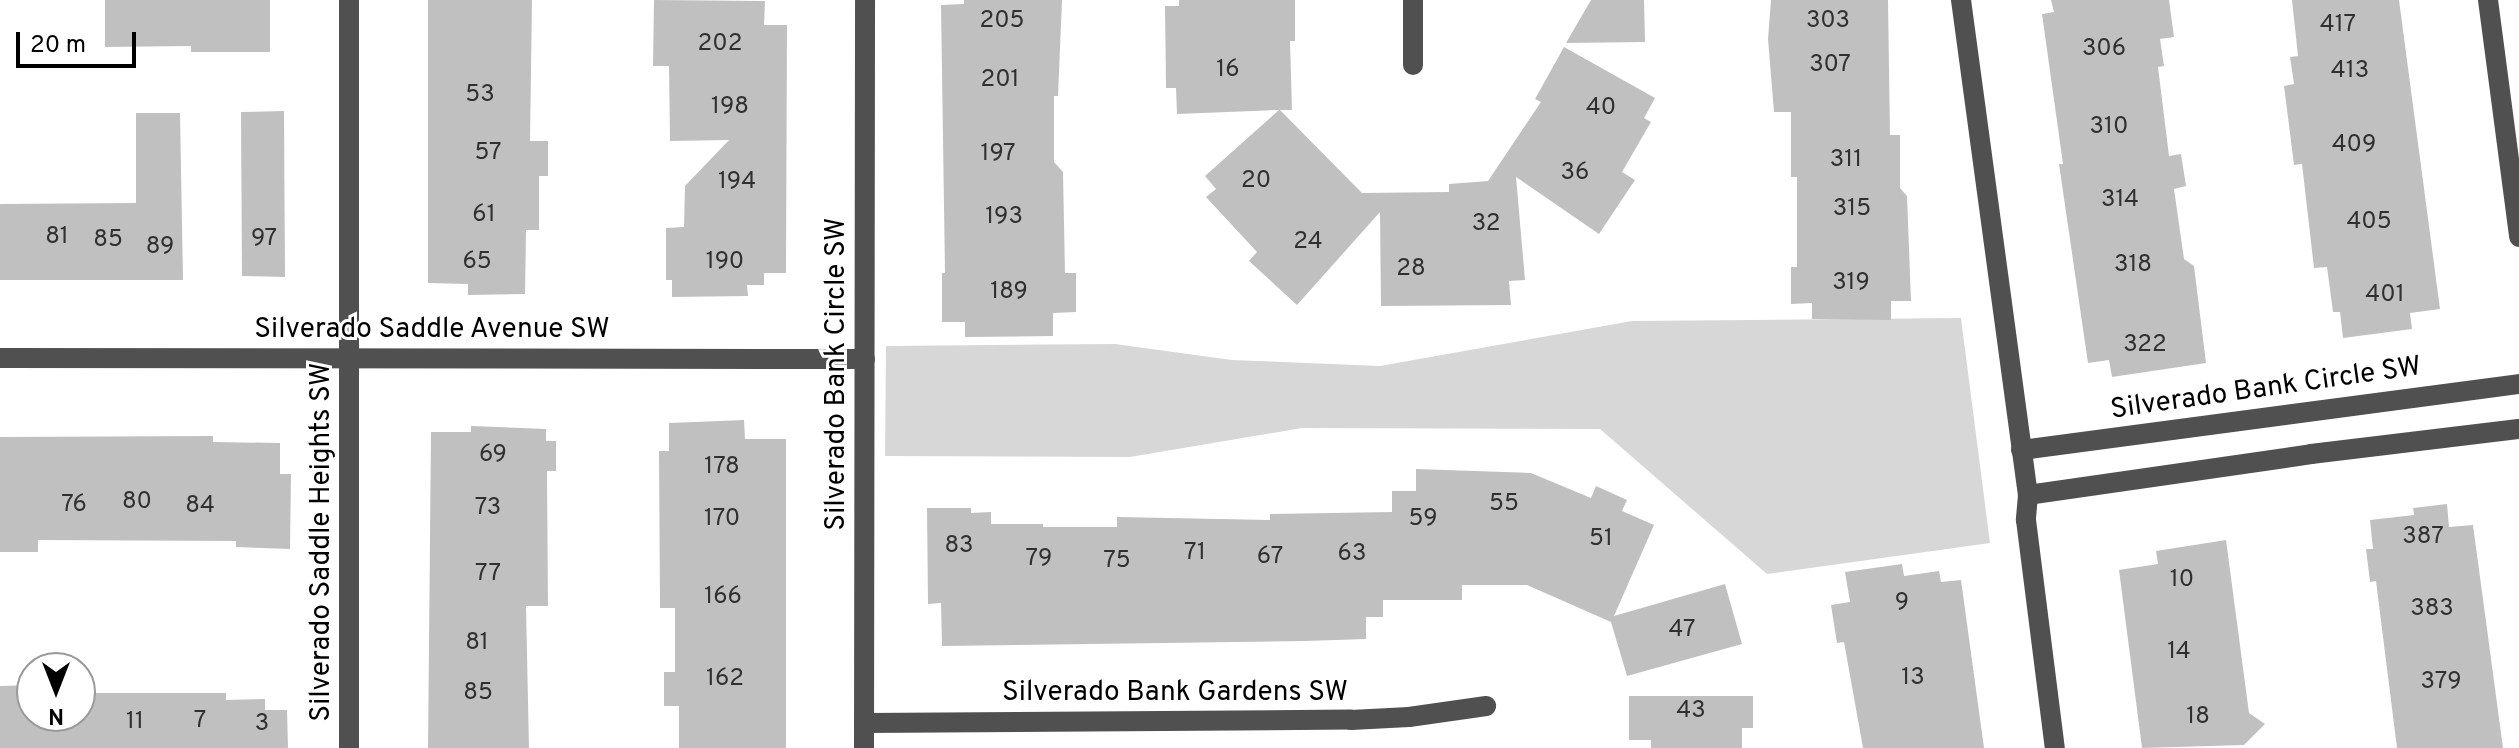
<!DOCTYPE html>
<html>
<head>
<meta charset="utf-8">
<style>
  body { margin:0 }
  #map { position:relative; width:2519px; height:748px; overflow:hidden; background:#fff; font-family:Overpass,sans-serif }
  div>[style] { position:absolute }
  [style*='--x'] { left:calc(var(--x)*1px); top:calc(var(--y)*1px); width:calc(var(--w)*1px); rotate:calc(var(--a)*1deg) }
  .green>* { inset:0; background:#d7d7d7 }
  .building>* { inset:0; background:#c0c0c0 }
  .minor>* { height:20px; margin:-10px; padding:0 10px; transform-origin:10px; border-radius:10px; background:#505050 }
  span { translate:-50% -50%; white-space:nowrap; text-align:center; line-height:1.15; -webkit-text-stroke:6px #fff; paint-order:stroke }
  .number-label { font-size:24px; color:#303030 }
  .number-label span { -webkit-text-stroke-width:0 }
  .street-label { font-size:28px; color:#000 }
  .north { position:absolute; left:16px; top:652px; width:80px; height:80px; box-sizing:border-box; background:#fff; border:2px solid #999; border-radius:50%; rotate:180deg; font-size:22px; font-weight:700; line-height:32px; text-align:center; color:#000 }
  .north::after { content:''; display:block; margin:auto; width:28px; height:36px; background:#000; clip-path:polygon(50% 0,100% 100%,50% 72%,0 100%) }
  .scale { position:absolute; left:16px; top:32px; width:120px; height:36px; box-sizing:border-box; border:4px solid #000; border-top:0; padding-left:10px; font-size:24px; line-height:28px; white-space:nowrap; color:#000; -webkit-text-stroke:6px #fff; paint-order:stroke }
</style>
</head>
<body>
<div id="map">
  <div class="green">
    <div style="clip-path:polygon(1961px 318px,1990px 543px,1767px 574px,1600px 429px,1302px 428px,1130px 457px,885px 456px,886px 346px,1115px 344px,1232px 360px,1380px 366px,1632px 321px)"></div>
  </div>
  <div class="building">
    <div style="clip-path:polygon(105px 0,270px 0,270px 52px,191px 52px,191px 46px,105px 47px)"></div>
    <div style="clip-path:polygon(428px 0,532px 0,530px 141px,548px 141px,548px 176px,539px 176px,539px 230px,526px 230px,525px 294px,468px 295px,468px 284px,428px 283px)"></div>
    <div style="clip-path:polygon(654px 0,765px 1px,764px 25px,787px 25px,786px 273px,764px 273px,764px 285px,747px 285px,748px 296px,672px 297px,672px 280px,666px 280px,666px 228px,684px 227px,685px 186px,729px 140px,670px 141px,669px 66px,653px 66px)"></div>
    <div style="clip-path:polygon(964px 0,1062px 0,1058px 96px,1054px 96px,1054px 162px,1063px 172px,1065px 273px,1076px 273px,1076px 312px,1053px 313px,1053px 336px,965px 337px,965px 322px,942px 322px,942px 273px,945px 273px,941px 5px,964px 4px)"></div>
    <div style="clip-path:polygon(1179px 0,1295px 0,1295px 41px,1290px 41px,1292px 110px,1280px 110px,1362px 193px,1449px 192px,1449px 184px,1488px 181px,1541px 102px,1535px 99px,1564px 47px,1655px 98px,1644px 118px,1651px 122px,1622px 172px,1635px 180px,1599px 234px,1516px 177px,1525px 280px,1509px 281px,1511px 305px,1381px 306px,1380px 212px,1297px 305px,1249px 261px,1257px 252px,1206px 197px,1216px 189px,1205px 176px,1279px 110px,1177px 114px,1176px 88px,1166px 88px,1165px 6px,1179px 6px)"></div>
    <div style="clip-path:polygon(1591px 0,1644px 0,1645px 42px,1566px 43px)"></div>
    <div style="clip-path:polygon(1771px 0,1888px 0,1890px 135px,1900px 135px,1900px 188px,1907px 196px,1911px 301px,1891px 301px,1891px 320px,1812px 319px,1812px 303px,1791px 304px,1791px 267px,1797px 267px,1797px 177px,1791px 177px,1791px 112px,1774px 112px,1768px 39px)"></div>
    <div style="clip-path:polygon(2051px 0,2169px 0,2174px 37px,2160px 39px,2164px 66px,2158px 67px,2169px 156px,2181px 154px,2186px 186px,2174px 189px,2184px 259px,2194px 266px,2206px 363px,2112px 377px,2109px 360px,2088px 363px,2059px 164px,2063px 164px,2042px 14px,2054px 12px)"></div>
    <div style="clip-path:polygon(2292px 0,2399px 0,2440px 309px,2410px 313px,2412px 329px,2343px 338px,2340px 312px,2333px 312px,2327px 267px,2314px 268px,2302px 164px,2294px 165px,2284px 86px,2294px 84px,2290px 57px,2298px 56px)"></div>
    <div style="clip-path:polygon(284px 111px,285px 277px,242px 276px,241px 112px)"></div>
    <div style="clip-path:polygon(136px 113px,180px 113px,183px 280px,0 280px,0 204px,136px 203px)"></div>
    <div style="clip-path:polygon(744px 420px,745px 439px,786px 439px,786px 748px,679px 748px,679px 706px,664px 706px,664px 672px,675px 672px,675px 608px,660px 608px,659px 451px,669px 451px,669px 423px)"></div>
    <div style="clip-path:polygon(471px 426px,546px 429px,546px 441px,556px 441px,556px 471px,547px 471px,548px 606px,526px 606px,529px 748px,428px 748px,431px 432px,471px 432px)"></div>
    <div style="clip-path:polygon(213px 436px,213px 442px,280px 443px,280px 474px,291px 474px,290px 549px,236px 547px,236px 541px,38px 540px,38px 552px,0 552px,0 437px)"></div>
    <div style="clip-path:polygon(1416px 469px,1531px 473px,1591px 498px,1596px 486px,1627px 500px,1622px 511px,1654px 525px,1614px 616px,1725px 584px,1742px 644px,1627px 676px,1611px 622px,1527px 585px,1462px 585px,1462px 600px,1383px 600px,1383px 617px,1366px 617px,1366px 639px,1305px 641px,942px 646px,941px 603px,928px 604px,927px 508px,971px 508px,971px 513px,991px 512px,991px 524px,1043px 524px,1043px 527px,1117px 527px,1117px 517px,1270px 520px,1270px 514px,1392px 512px,1392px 491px,1416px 491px)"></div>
    <div style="clip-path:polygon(2447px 504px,2449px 527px,2473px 525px,2503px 748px,2397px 748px,2376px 581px,2370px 582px,2366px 549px,2373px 549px,2370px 520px,2414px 515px,2413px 508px)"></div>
    <div style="clip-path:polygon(2226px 540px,2249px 713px,2265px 724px,2244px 745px,2142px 748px,2119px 570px,2158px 564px,2156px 551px)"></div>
    <div style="clip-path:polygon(1902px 564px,1904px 576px,1939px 571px,1941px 582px,1961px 580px,1984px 748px,1863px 748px,1844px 642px,1837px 643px,1831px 605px,1850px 602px,1845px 572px)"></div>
    <div style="clip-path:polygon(32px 685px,32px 716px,80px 716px,80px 693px,226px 693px,226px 700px,265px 699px,265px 710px,287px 710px,288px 748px,0 748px,0 686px)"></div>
    <div style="clip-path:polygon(1629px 696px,1753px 696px,1753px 728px,1742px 728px,1742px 748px,1651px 748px,1651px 740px,1629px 740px)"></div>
  </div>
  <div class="minor">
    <div style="--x:349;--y:0;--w:748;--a:90"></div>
    <div style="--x:1961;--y:0;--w:500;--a:82.3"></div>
    <div style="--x:2028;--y:495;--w:25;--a:95"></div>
    <div style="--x:2026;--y:520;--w:230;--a:82.8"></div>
    <div style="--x:2488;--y:0;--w:239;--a:82.5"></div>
    <div style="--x:1413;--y:65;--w:65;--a:-90"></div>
    <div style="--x:0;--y:358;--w:865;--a:0.07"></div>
    <div style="--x:2021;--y:450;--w:502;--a:-7.55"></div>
    <div style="--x:2028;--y:495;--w:286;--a:-8.2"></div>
    <div style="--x:2311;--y:454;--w:209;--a:-6.9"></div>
    <div style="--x:864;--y:723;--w:487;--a:-0.4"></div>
    <div style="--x:1351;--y:720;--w:58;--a:-3"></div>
    <div style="--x:1409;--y:717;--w:78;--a:-8.1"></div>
    <div style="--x:864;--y:748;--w:748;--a:-89.92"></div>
  </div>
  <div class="number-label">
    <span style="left:1002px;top:22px">205</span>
    <span style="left:1828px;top:22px">303</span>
    <span style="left:2338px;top:26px">417</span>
    <span style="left:720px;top:45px">202</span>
    <span style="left:2104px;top:50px">306</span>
    <span style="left:1830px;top:66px">307</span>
    <span style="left:1228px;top:71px">16</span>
    <span style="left:2350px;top:72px">413</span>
    <span style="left:1000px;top:81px">201</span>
    <span style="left:480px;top:96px">53</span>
    <span style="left:730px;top:108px">198</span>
    <span style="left:1601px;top:109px">40</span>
    <span style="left:2109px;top:128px">310</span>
    <span style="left:2354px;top:146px">409</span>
    <span style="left:488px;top:154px">57</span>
    <span style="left:998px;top:155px">197</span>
    <span style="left:1846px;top:161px">311</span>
    <span style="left:1575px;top:174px">36</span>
    <span style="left:1256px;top:182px">20</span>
    <span style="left:737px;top:183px">194</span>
    <span style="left:2120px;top:201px">314</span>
    <span style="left:1852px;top:210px">315</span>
    <span style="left:484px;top:216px">61</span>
    <span style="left:1004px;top:218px">193</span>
    <span style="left:2369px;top:223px">405</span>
    <span style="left:1486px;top:225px">32</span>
    <span style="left:57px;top:238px">81</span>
    <span style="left:264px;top:240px">97</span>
    <span style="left:108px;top:241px">85</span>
    <span style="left:1308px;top:243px">24</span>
    <span style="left:160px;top:248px">89</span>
    <span style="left:477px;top:263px">65</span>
    <span style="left:725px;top:263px">190</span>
    <span style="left:2133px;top:266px">318</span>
    <span style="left:1411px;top:270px">28</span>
    <span style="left:1851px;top:284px">319</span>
    <span style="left:1009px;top:293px">189</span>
    <span style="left:2385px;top:296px">401</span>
    <span style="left:2145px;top:346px">322</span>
    <span style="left:493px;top:456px">69</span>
    <span style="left:722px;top:468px">178</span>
    <span style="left:137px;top:503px">80</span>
    <span style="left:1504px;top:505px">55</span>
    <span style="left:74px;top:506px">76</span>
    <span style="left:200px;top:507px">84</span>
    <span style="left:488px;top:509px">73</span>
    <span style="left:722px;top:520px">170</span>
    <span style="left:1423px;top:520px">59</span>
    <span style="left:2423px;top:538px">387</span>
    <span style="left:1601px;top:540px">51</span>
    <span style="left:959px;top:547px">83</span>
    <span style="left:1195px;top:554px">71</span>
    <span style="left:1352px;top:555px">63</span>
    <span style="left:1270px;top:558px">67</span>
    <span style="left:1039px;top:560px">79</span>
    <span style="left:1117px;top:562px">75</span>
    <span style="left:488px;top:575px">77</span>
    <span style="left:2182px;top:581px">10</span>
    <span style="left:723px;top:598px">166</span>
    <span style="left:1902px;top:604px">9</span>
    <span style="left:2432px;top:610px">383</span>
    <span style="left:1682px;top:631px">47</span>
    <span style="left:477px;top:644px">81</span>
    <span style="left:2179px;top:653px">14</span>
    <span style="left:1913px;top:679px">13</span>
    <span style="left:725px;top:680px">162</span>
    <span style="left:2441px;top:683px">379</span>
    <span style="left:478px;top:694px">85</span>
    <span style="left:1691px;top:712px">43</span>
    <span style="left:2198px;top:718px">18</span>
    <span style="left:200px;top:722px">7</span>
    <span style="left:135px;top:723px">11</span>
    <span style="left:262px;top:725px">3</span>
  </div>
  <div class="street-label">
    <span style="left:432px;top:330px">Silverado Saddle Avenue SW</span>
    <span style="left:837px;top:374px;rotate:-90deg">Silverado Bank Circle SW</span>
    <span style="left:2266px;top:389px;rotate:-8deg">Silverado Bank Circle SW</span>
    <span style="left:322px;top:542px;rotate:-90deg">Silverado Saddle Heights SW</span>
    <span style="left:1175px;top:693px">Silverado Bank Gardens SW</span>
  </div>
  <div class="north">N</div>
  <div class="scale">20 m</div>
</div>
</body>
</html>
